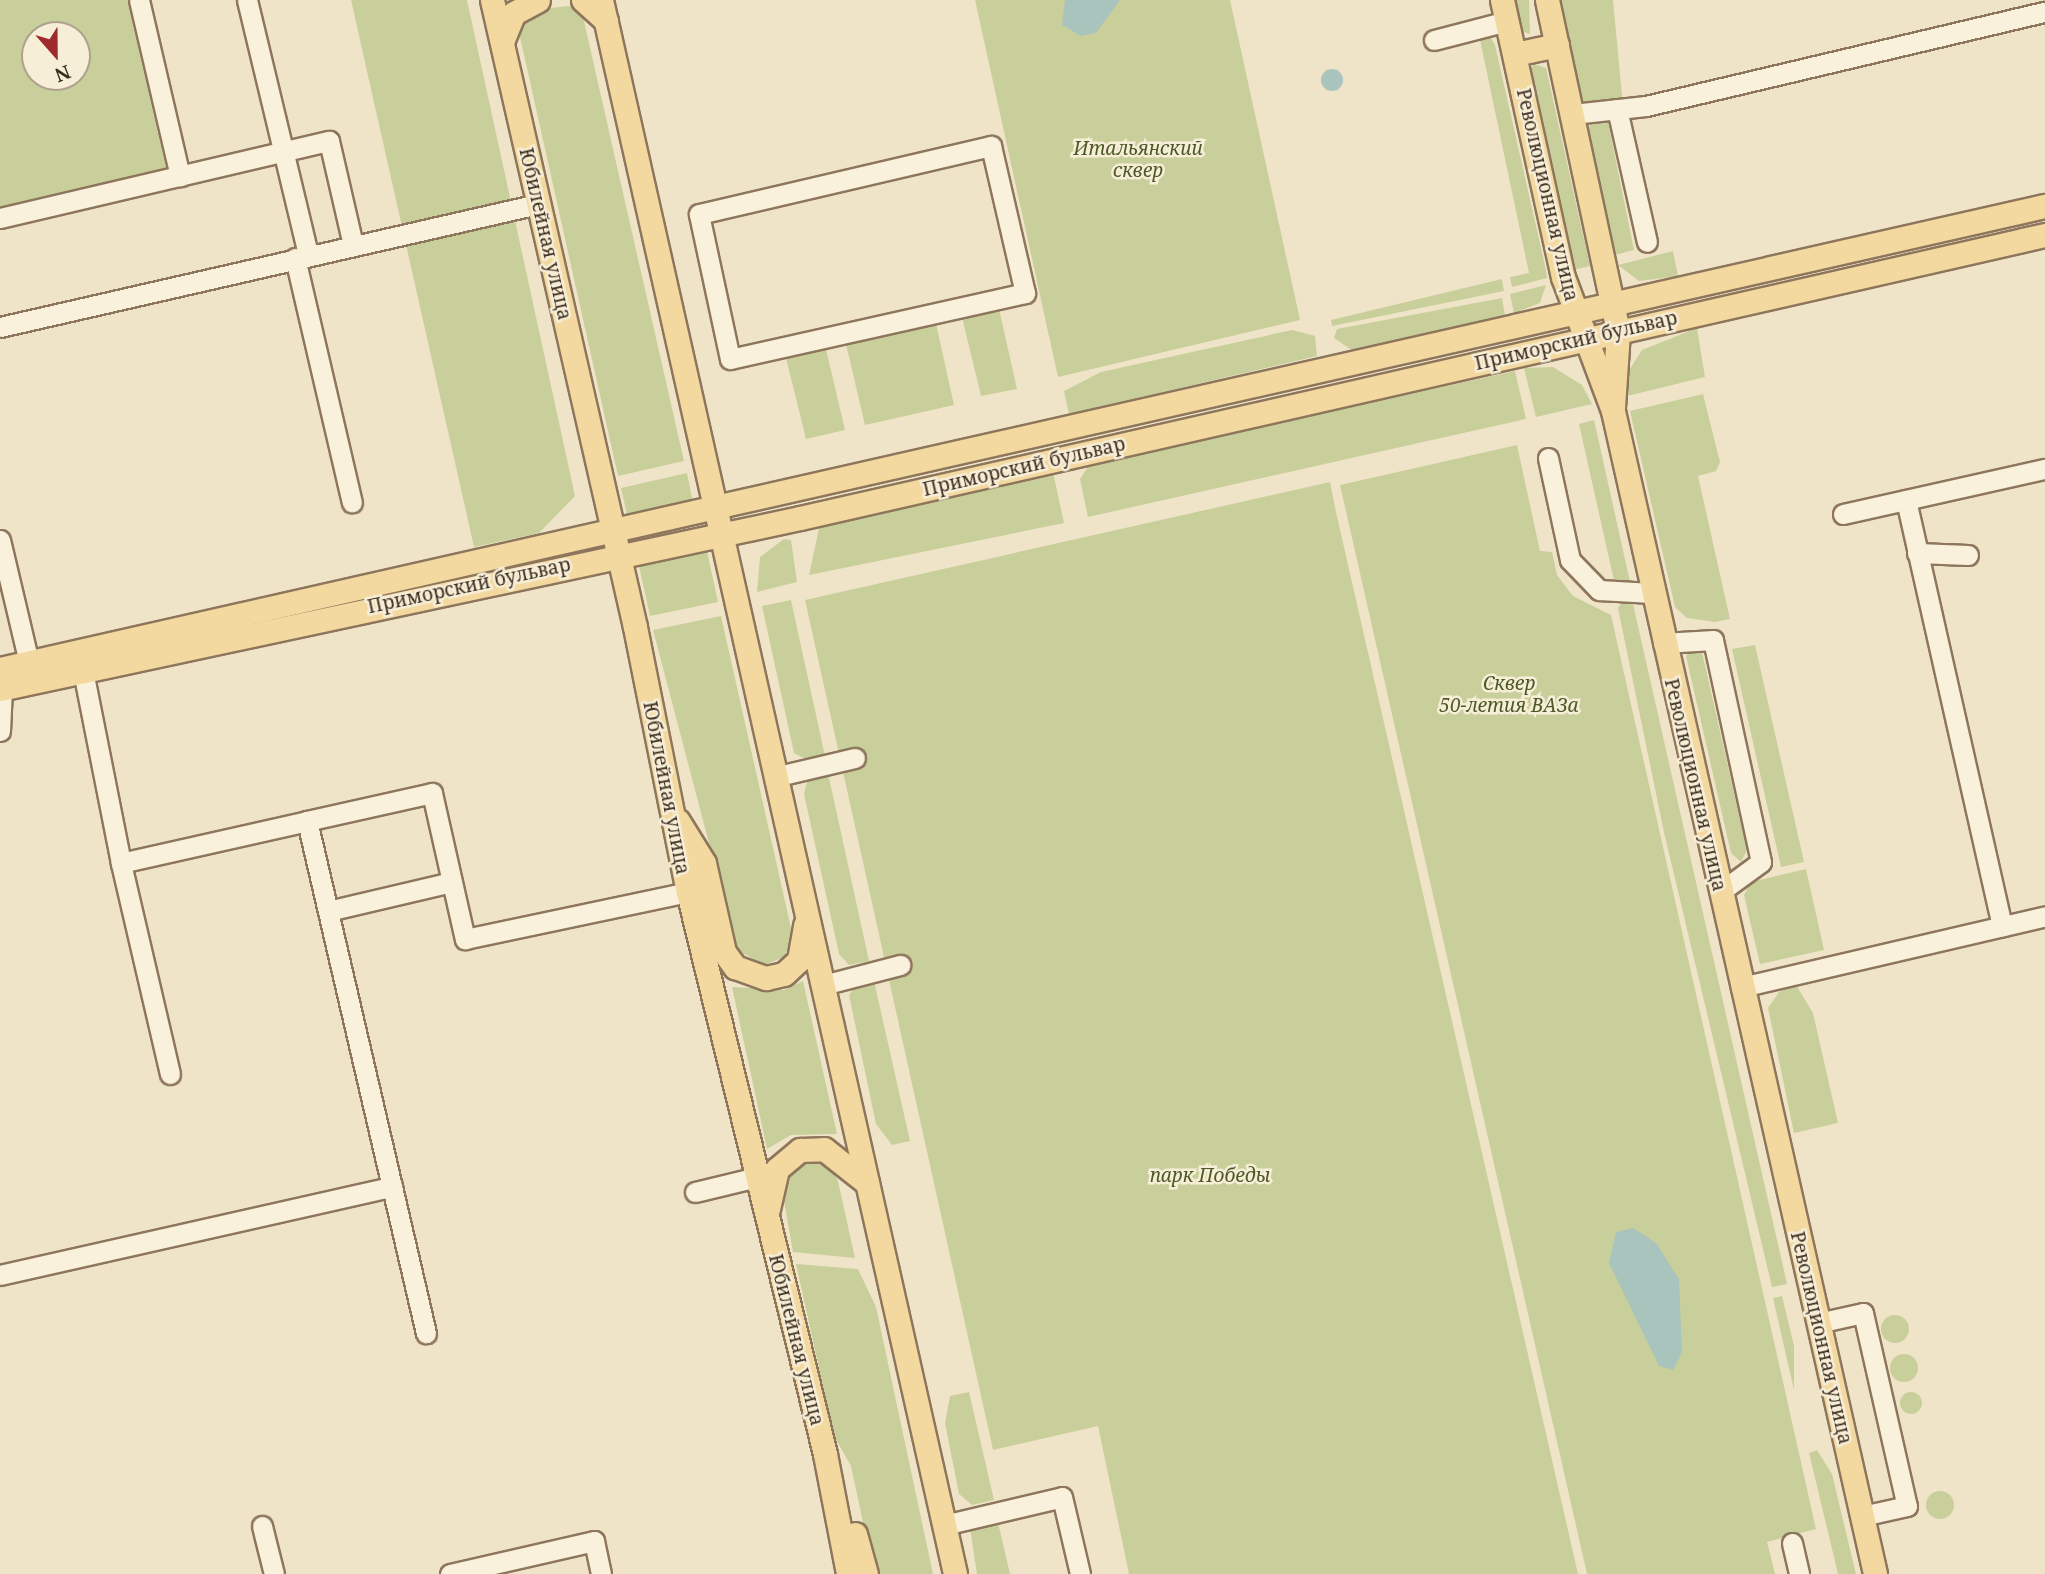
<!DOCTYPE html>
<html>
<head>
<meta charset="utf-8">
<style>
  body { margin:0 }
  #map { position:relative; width:2045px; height:1574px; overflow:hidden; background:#f0e4c8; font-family:"Noto Serif",serif }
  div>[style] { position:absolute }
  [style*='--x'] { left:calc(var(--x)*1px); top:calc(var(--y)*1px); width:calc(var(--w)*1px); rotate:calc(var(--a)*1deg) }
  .green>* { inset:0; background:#c9cf9b }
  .round { border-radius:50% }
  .water>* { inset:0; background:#a9c4bc }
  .roads { filter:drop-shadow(2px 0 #8d765c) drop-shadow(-2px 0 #8d765c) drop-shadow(0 2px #8d765c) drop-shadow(0 -2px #8d765c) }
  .minor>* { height:19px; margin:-9.5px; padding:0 9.5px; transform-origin:9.5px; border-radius:9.5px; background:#faf1dc }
  .major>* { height:23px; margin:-11.5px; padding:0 11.5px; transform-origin:11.5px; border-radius:11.5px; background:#f3d9a0 }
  span { translate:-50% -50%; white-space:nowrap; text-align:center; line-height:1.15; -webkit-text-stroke:5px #f7eed8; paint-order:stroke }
  .park-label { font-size:19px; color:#4d5a26; font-style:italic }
  .street-label { font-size:19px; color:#3d2e20 }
  .north { position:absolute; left:21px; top:21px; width:70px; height:70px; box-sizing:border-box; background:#f7eed8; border:2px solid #ada18e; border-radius:50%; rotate:159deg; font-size:19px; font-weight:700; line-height:28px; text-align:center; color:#3d2e20 }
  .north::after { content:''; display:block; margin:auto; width:24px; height:32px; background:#9e2a2b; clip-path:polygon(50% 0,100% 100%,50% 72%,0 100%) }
</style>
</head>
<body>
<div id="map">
  <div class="green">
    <div style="clip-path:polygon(evenodd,0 0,127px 0,166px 168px,0 207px,0 0,77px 35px,77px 77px,35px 77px,35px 35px,77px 35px)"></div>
    <div style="clip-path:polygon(351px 0,467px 0,575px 496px,539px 533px,474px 547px)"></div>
    <div style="clip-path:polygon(975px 0,1230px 0,1300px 320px,1058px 377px)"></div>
    <div style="clip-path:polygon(1513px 0,1529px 0,1530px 34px,1521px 31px)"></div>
    <div style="clip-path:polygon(1557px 0,1613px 0,1623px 105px,1580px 101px)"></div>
    <div style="clip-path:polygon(568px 6px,581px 8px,684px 461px,618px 476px,518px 28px,542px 9px)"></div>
    <div style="clip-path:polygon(1479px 35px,1489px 35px,1495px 45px,1546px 270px,1547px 278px,1512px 287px,1510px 277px,1529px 273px)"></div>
    <div style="clip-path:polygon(1534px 64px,1546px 68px,1590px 266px,1573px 270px,1529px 72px)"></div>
    <div style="clip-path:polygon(1593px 121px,1608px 122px,1634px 250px,1615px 255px,1587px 130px)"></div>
    <div style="clip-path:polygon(1673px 251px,1678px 276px,1639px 281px,1618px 265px)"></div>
    <div style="clip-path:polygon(1502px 279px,1504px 291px,1332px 326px,1331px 320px)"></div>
    <div style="clip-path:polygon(1546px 285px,1540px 303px,1514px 313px,1510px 294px)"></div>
    <div style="clip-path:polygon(1502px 298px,1505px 315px,1353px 351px,1334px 338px,1337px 329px)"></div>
    <div style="clip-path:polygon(998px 304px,1017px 389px,981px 396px,961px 313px)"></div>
    <div style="clip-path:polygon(935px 319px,954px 405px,865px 425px,845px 340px)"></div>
    <div style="clip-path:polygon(1697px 328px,1705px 377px,1627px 396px,1626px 375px,1642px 350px)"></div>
    <div style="clip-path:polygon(1292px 330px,1315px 336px,1317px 356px,1069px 414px,1064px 391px,1101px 372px)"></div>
    <div style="clip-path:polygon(825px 345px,845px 430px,806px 439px,785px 354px)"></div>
    <div style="clip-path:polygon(1553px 367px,1582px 385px,1592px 404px,1536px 417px,1524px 368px)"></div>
    <div style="clip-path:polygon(1515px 371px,1526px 419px,1088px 517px,1080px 479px,1089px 465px)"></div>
    <div style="clip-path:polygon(1703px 394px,1720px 462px,1716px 471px,1698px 476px,1730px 619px,1715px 622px,1687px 618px,1675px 607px,1630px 411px)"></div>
    <div style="clip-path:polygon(1594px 420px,1630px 582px,1615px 585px,1579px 424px)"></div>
    <div style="clip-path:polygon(1517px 445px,1540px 551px,1552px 552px,1557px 575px,1573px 596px,1611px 615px,1816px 1529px,1767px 1542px,1775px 1574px,1587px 1574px,1340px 485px)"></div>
    <div style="clip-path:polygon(1053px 472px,1064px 523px,809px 575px,820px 524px)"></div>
    <div style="clip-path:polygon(687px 473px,693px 503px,628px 519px,621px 488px)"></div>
    <div style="clip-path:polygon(1330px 482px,1336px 512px,1578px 1574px,1129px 1574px,1098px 1426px,993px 1450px,805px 600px)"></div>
    <div style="clip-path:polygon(784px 539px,791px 540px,797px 582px,757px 592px,760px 557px)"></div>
    <div style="clip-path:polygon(705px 542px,718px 602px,650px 616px,637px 557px)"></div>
    <div style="clip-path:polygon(791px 600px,825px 756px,807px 760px,794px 753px,762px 606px)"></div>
    <div style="clip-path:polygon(1623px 601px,1633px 604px,1787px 1284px,1772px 1287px,1663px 828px,1618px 608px)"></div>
    <div style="clip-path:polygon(721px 616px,793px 937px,784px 957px,764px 965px,737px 950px,653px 630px)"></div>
    <div style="clip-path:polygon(1755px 645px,1804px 862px,1781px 867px,1732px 649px)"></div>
    <div style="clip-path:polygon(1691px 649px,1702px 652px,1747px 850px,1741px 862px,1731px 853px,1686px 656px)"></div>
    <div style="clip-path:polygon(828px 773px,869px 961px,849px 965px,839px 954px,804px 794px,808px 778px)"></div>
    <div style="clip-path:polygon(1806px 869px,1824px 950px,1760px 964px,1744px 895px,1751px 882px)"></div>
    <div style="clip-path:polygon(803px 981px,837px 1134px,791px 1135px,767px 1149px,732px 987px,784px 990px)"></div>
    <div style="clip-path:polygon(874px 981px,910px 1141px,892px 1145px,876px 1124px,849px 995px,857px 984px)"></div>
    <div style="clip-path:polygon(1796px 985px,1813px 1013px,1838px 1123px,1794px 1133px,1768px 1008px,1779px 992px)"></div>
    <div style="clip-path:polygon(815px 1160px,830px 1166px,838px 1181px,855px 1258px,793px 1252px,781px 1184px,792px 1164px)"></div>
    <div style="clip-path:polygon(796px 1264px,858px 1269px,876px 1307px,933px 1574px,874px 1574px,851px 1466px,834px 1436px)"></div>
    <div style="clip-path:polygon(1782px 1296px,1794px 1346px,1794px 1390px,1773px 1298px)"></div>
    <div class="round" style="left:1881px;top:1315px;width:28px;height:28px"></div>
    <div class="round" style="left:1890px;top:1354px;width:28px;height:28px"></div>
    <div style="clip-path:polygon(969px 1392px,994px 1500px,972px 1505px,959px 1494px,945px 1423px,950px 1396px)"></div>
    <div class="round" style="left:1900px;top:1392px;width:22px;height:22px"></div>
    <div style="clip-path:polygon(1817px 1450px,1832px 1474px,1856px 1574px,1838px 1574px,1809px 1453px)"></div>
    <div class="round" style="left:1926px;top:1491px;width:28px;height:28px"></div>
    <div style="clip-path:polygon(997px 1518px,1010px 1574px,977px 1574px,970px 1528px)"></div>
  </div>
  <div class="water">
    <div style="clip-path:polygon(1065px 0,1120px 0,1096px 33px,1081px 36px,1062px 25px)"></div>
    <div class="round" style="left:1321px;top:69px;width:22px;height:22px"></div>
    <div style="clip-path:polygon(1633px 1228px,1656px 1243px,1679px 1279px,1682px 1352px,1673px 1370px,1659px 1366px,1609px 1263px,1616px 1232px)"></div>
  </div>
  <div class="roads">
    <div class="minor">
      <div style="--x:139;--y:0;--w:181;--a:76.9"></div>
      <div style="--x:247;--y:0;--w:262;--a:76.5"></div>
      <div style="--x:1434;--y:40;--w:75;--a:-14.6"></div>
      <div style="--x:1617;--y:109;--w:136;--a:77.3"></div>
      <div style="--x:1573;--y:114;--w:73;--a:-6.3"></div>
      <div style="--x:1646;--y:106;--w:410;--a:-13.3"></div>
      <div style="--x:991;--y:146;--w:151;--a:77"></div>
      <div style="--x:1025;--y:293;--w:302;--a:167.4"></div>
      <div style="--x:730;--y:359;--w:148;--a:-102.1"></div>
      <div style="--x:699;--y:214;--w:300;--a:-13.1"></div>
      <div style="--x:0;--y:218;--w:338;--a:-13.2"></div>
      <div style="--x:329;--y:141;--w:107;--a:77"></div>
      <div style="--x:295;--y:258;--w:251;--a:76.9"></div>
      <div style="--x:0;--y:327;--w:552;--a:-12.88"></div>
      <div style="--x:1548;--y:458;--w:104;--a:77.8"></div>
      <div style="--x:1570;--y:560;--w:42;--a:46"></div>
      <div style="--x:1599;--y:590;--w:53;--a:3.2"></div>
      <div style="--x:1906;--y:500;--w:437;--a:77.3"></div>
      <div style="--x:1843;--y:514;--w:207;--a:-12.6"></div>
      <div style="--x:0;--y:540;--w:126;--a:76.7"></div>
      <div style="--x:1917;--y:553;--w:51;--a:2.2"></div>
      <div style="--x:1663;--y:643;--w:50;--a:-3.4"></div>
      <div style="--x:1713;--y:640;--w:227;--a:77.8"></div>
      <div style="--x:1761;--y:862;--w:51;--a:143.8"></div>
      <div style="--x:83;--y:671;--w:196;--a:78.8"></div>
      <div style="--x:0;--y:731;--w:42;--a:-87.3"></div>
      <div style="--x:778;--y:776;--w:79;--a:-13.2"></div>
      <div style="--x:307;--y:821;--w:128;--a:-12.6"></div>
      <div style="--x:432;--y:793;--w:150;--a:77.3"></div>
      <div style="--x:465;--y:939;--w:228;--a:-11.9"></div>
      <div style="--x:328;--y:911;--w:127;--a:-13.2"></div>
      <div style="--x:823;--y:985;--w:80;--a:-14.6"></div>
      <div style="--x:1741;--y:987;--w:312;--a:-13.1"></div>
      <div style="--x:170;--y:1074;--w:217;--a:-103.1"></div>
      <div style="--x:121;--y:863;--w:191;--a:-12.7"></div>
      <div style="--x:307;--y:821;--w:526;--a:76.92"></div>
      <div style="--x:695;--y:1192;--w:64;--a:-13.6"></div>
      <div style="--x:0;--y:1275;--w:402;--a:-12.7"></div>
      <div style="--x:1818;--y:1323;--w:46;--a:-12.5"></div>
      <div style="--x:1863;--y:1313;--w:198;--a:77.2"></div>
      <div style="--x:1907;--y:1506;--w:46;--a:167.5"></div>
      <div style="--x:944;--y:1525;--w:121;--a:-13.3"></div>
      <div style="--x:1062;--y:1497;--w:79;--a:76.8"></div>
      <div style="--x:262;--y:1526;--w:49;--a:76"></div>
      <div style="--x:1792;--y:1543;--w:32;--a:77"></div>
      <div style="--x:450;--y:1574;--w:148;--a:-12.9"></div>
      <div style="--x:594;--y:1541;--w:34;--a:78"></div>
    </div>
    <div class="major">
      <div style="--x:492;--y:0;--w:643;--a:77.15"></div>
      <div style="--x:635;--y:627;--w:270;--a:78.7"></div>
      <div style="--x:688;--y:892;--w:578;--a:76.3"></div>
      <div style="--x:825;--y:1454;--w:122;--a:79.1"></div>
      <div style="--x:583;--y:0;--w:31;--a:42"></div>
      <div style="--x:601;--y:0;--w:1613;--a:77.32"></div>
      <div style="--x:1502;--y:0;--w:284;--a:77.6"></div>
      <div style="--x:1563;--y:277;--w:143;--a:69.5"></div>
      <div style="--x:1613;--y:411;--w:1192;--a:77.3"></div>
      <div style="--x:1547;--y:0;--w:340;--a:77.9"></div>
      <div style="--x:1618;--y:332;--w:76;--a:93.8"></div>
      <div style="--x:502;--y:42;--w:31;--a:-68"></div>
      <div style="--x:514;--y:13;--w:27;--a:-28"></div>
      <div style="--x:1515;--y:54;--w:43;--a:-12.1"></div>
      <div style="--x:0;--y:669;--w:2097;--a:-12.76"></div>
      <div style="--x:0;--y:689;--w:818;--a:-12.07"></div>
      <div style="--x:800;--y:518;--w:1277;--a:-12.81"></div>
      <div style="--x:678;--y:821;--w:49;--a:58.2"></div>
      <div style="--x:704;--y:863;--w:91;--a:77.3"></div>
      <div style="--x:724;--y:952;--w:19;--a:54"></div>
      <div style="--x:735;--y:967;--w:33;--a:20"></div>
      <div style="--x:766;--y:978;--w:18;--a:-13"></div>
      <div style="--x:784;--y:974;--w:21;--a:-43"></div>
      <div style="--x:799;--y:960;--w:36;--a:-80"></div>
      <div style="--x:768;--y:1209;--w:41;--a:-77.3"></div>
      <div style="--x:777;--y:1169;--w:30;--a:-40"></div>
      <div style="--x:800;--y:1150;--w:24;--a:-2"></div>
      <div style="--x:824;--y:1149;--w:55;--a:38.3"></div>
      <div style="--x:855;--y:1534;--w:41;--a:74.6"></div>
    </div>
  </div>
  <div class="park-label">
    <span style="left:1138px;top:160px">Итальянский<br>сквер</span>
    <span style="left:1509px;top:695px">Сквер<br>50-летия ВАЗа</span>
    <span style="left:1210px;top:1176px">парк Победы</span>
  </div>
  <div class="street-label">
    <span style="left:1547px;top:195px;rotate:77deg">Революционная улица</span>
    <span style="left:545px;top:234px;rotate:77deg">Юбилейная улица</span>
    <span style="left:1576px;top:341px;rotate:-13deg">Приморский бульвар</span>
    <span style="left:1024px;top:467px;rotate:-13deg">Приморский бульвар</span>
    <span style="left:469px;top:586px;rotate:-12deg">Приморский бульвар</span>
    <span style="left:1695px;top:785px;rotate:77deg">Революционная улица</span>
    <span style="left:666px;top:788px;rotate:79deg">Юбилейная улица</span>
    <span style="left:1821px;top:1338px;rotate:77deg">Революционная улица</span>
    <span style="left:796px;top:1340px;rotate:76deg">Юбилейная улица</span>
  </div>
  <div class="north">N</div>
</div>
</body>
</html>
